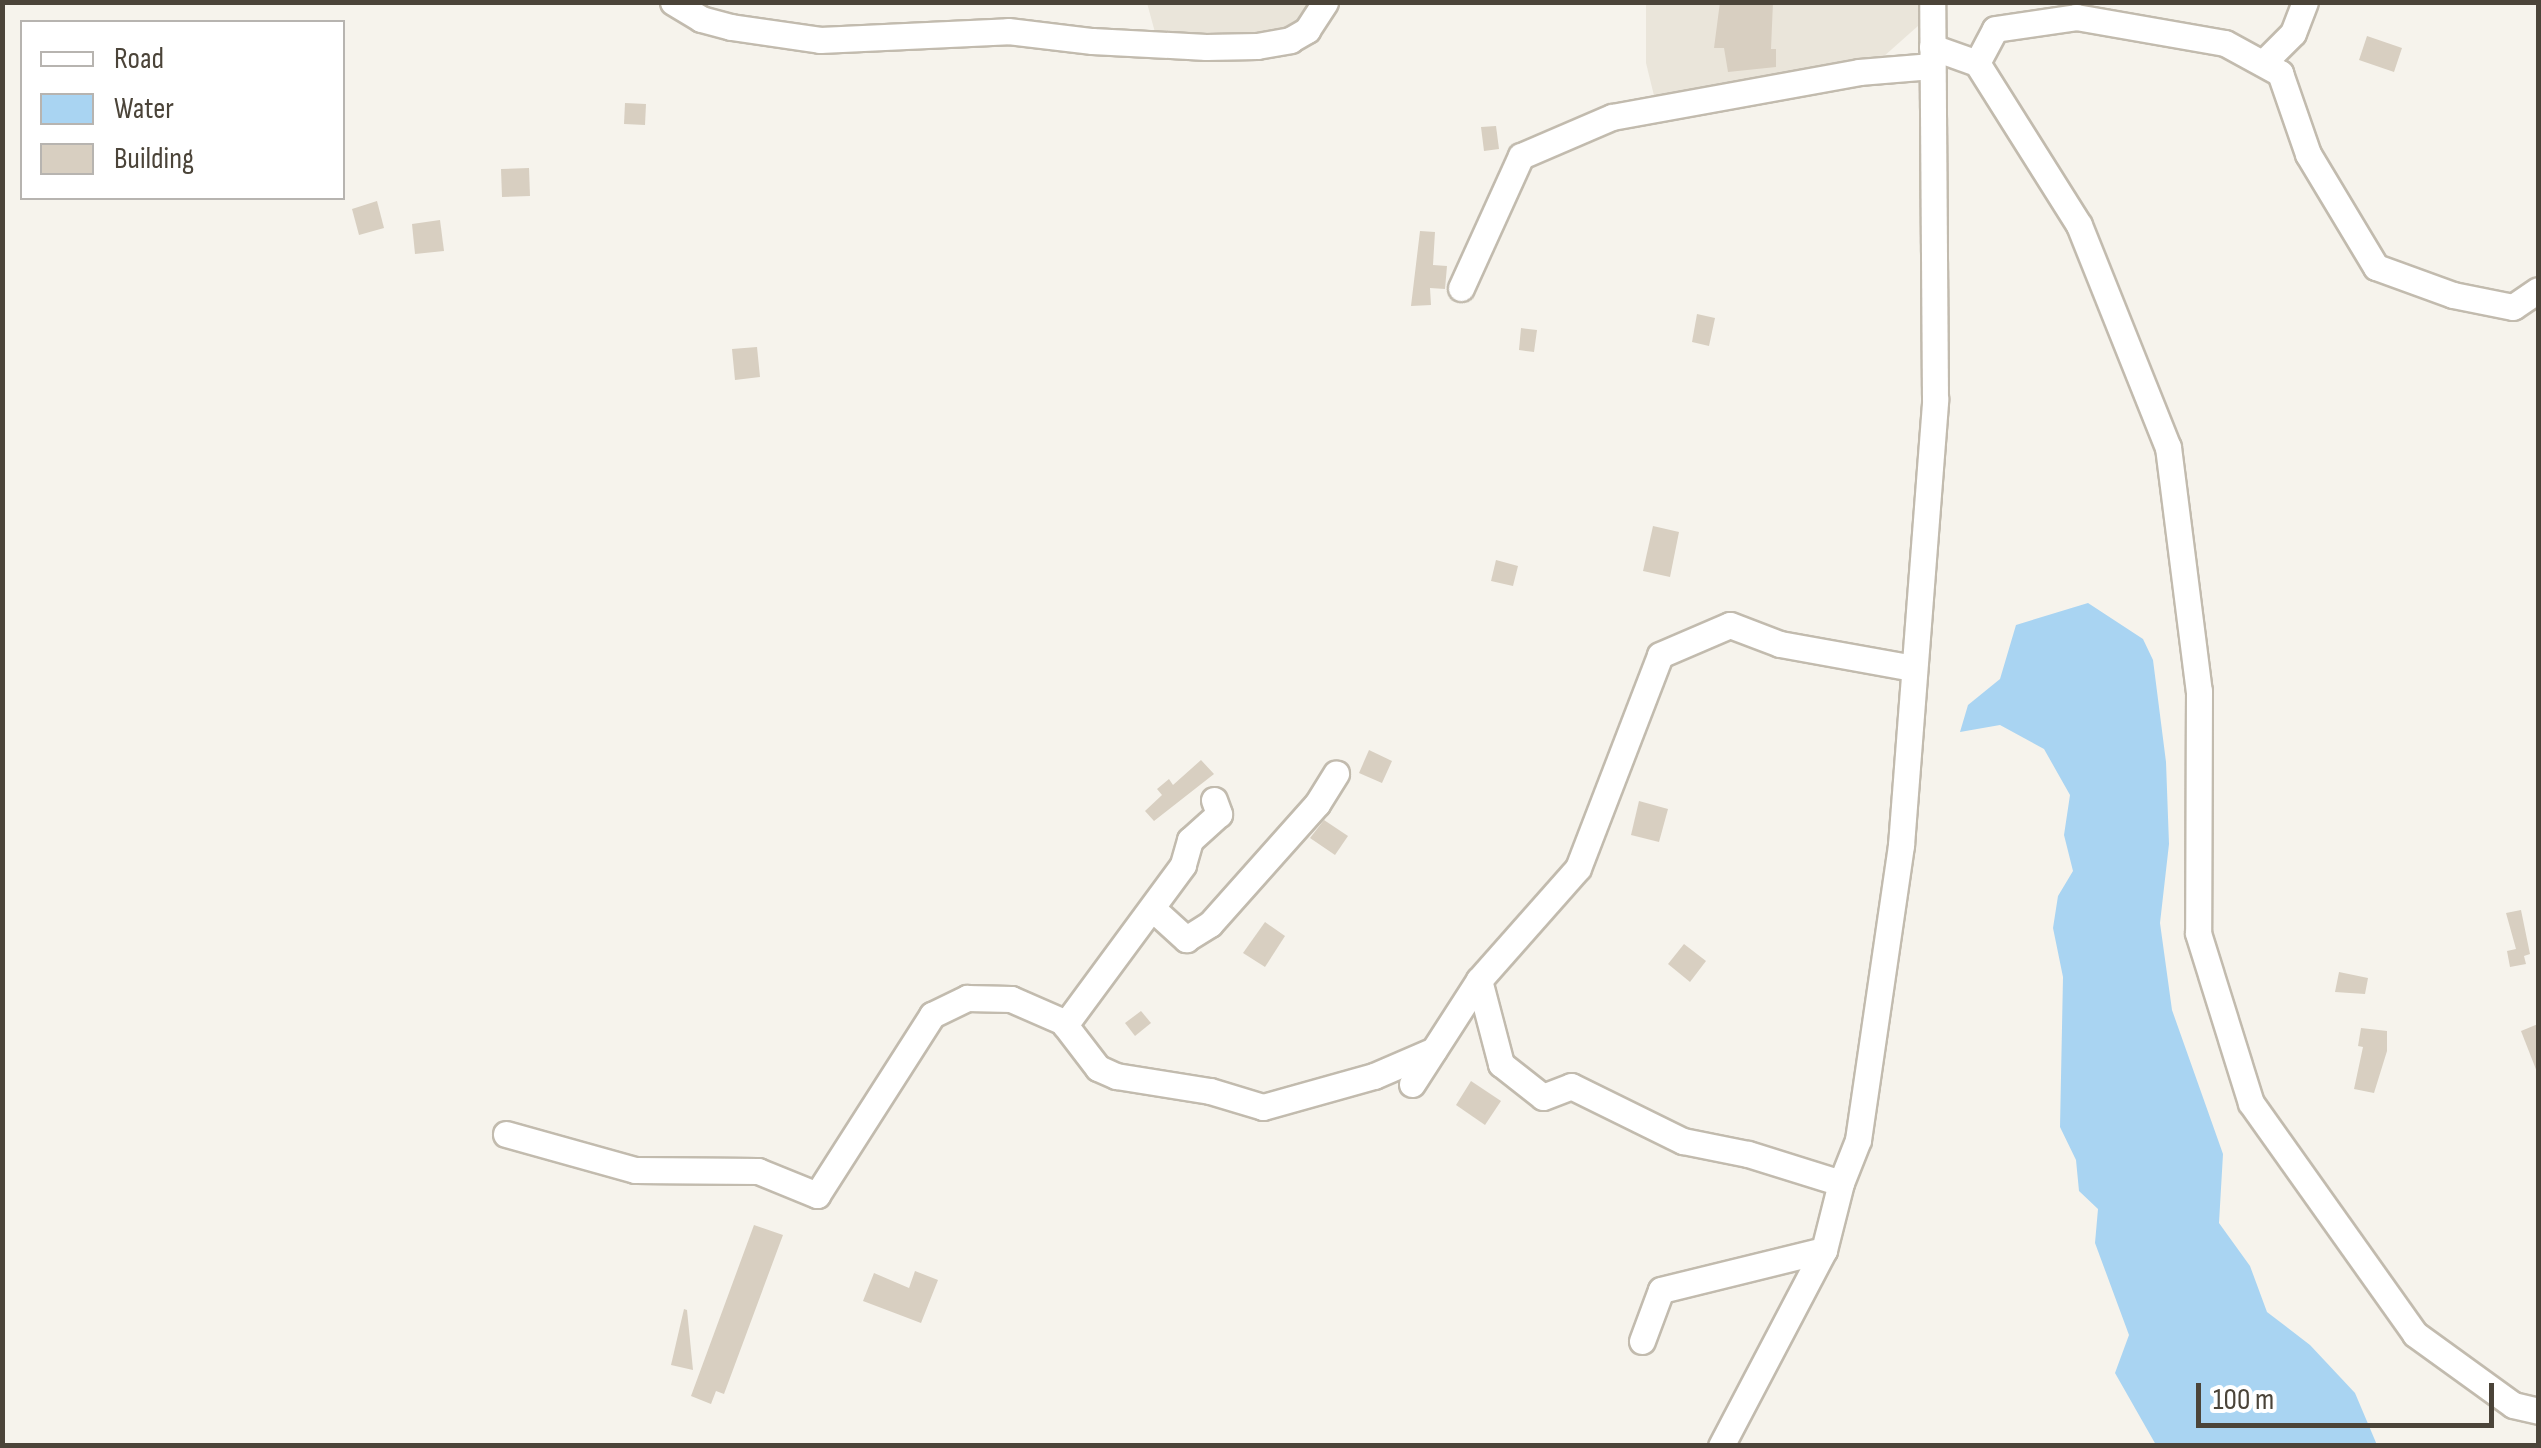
<!DOCTYPE html>
<html>
<head>
<meta charset="utf-8">
<style>
  body { margin:0 }
  #map { position:relative; width:2541px; height:1448px; overflow:hidden; background:#f6f3ec; font-family:"Sofia Sans Condensed",sans-serif }
  div>[style] { position:absolute }
  [style*='--x'] { left:calc(var(--x)*1px); top:calc(var(--y)*1px); width:calc(var(--w)*1px); rotate:calc(var(--a)*1deg) }
  .residential>* { inset:0; background:#eae5da }
  .water>* { inset:0; background:#a9d4f2 }
  .building>* { inset:0; background:#d8cfc1 }
  .roads { filter:drop-shadow(2px 0 #c2bbae) drop-shadow(-2px 0 #c2bbae) drop-shadow(0 2px #c2bbae) drop-shadow(0 -2px #c2bbae) }
  .minor>* { height:25px; margin:-12.5px; padding:0 12.5px; transform-origin:12.5px; border-radius:12.5px; background:#fff }
  span { translate:-50% -50%; white-space:nowrap; text-align:center; line-height:1.15; -webkit-text-stroke:9px #fff; paint-order:stroke }
  .frame { position:absolute; inset:0; border:5px solid #4b4439; pointer-events:none }
  .legend { position:absolute; left:20px; top:20px; width:325px; height:180px; box-sizing:border-box; background:#fff; border:2px solid #b7b4b0; margin:0; padding:12px 18px; list-style:none; font-size:30px; color:#4b4439 }
  .legend li { display:flex; align-items:center; gap:20px; height:50px }
  .legend b { width:50px; border:2px solid #b7b4b0 }
  .scale { position:absolute; left:2196px; top:1383px; width:298px; height:45px; box-sizing:border-box; border:5px solid #4b4439; border-top:0; padding-left:12px; font-size:30px; line-height:35px; white-space:nowrap; color:#4b4439; -webkit-text-stroke:8px #fff; paint-order:stroke }
</style>
</head>
<body>
<div id="map">
  <div class="residential">
    <div style="clip-path:polygon(1147px 3px,1316px 3px,1296px 26px,1248px 38px,1156px 36px)"></div>
    <div style="clip-path:polygon(1646px 3px,1929px 3px,1927px 18px,1874px 65px,1658px 112px,1646px 63px)"></div>
  </div>
  <div class="water">
    <div style="clip-path:polygon(2088px 603px,2143px 639px,2153px 660px,2166px 762px,2169px 844px,2160px 923px,2172px 1010px,2223px 1154px,2219px 1223px,2250px 1266px,2267px 1312px,2310px 1345px,2355px 1393px,2377px 1445px,2156px 1445px,2115px 1373px,2129px 1335px,2095px 1243px,2098px 1209px,2079px 1191px,2076px 1160px,2060px 1127px,2063px 977px,2053px 928px,2058px 896px,2073px 871px,2064px 835px,2070px 795px,2044px 749px,2000px 725px,1960px 732px,1968px 705px,2000px 679px,2016px 625px)"></div>
  </div>
  <div class="building">
    <div style="clip-path:polygon(1720px 2px,1773px 2px,1771px 49px,1776px 49px,1776px 67px,1728px 72px,1724px 48px,1714px 48px)"></div>
    <div style="clip-path:polygon(2367px 36px,2402px 48px,2394px 72px,2359px 60px)"></div>
    <div style="clip-path:polygon(625px 103px,646px 104px,645px 125px,624px 124px)"></div>
    <div style="clip-path:polygon(1496px 126px,1499px 149px,1484px 151px,1481px 127px)"></div>
    <div style="clip-path:polygon(529px 168px,530px 196px,502px 197px,501px 169px)"></div>
    <div style="clip-path:polygon(377px 201px,384px 228px,359px 235px,352px 209px)"></div>
    <div style="clip-path:polygon(440px 220px,444px 251px,415px 254px,412px 224px)"></div>
    <div style="clip-path:polygon(1420px 231px,1435px 232px,1433px 265px,1447px 266px,1445px 289px,1430px 288px,1431px 305px,1411px 306px)"></div>
    <div style="clip-path:polygon(1697px 314px,1715px 318px,1709px 346px,1692px 342px)"></div>
    <div style="clip-path:polygon(1521px 328px,1537px 330px,1534px 352px,1519px 350px)"></div>
    <div style="clip-path:polygon(757px 347px,760px 377px,735px 380px,732px 349px)"></div>
    <div style="clip-path:polygon(1653px 526px,1679px 532px,1670px 577px,1643px 571px)"></div>
    <div style="clip-path:polygon(1496px 560px,1518px 566px,1513px 586px,1491px 581px)"></div>
    <div style="clip-path:polygon(1369px 750px,1392px 761px,1382px 783px,1359px 773px)"></div>
    <div style="clip-path:polygon(1201px 760px,1214px 774px,1154px 821px,1145px 811px,1162px 795px,1157px 789px,1169px 779px,1173px 785px)"></div>
    <div style="clip-path:polygon(1639px 801px,1668px 809px,1659px 842px,1631px 835px)"></div>
    <div style="clip-path:polygon(1324px 820px,1348px 836px,1335px 855px,1310px 838px)"></div>
    <div style="clip-path:polygon(2521px 910px,2530px 954px,2524px 956px,2526px 964px,2510px 967px,2507px 951px,2516px 949px,2506px 913px)"></div>
    <div style="clip-path:polygon(1265px 922px,1285px 936px,1265px 967px,1243px 953px)"></div>
    <div style="clip-path:polygon(1684px 944px,1706px 961px,1690px 982px,1668px 964px)"></div>
    <div style="clip-path:polygon(2339px 972px,2368px 978px,2365px 994px,2335px 992px)"></div>
    <div style="clip-path:polygon(1141px 1011px,1151px 1023px,1135px 1036px,1125px 1023px)"></div>
    <div style="clip-path:polygon(2538px 1024px,2538px 1072px,2537px 1072px,2521px 1031px)"></div>
    <div style="clip-path:polygon(2361px 1028px,2387px 1031px,2387px 1051px,2374px 1093px,2354px 1089px,2363px 1047px,2358px 1046px)"></div>
    <div style="clip-path:polygon(1471px 1081px,1501px 1101px,1485px 1125px,1456px 1105px)"></div>
    <div style="clip-path:polygon(754px 1225px,783px 1235px,724px 1394px,716px 1391px,711px 1404px,691px 1396px)"></div>
    <div style="clip-path:polygon(915px 1271px,938px 1280px,921px 1323px,863px 1301px,874px 1273px,909px 1288px)"></div>
    <div style="clip-path:polygon(684px 1309px,687px 1310px,693px 1370px,671px 1365px)"></div>
  </div>
  <div class="roads">
    <div class="minor">
      <div style="--x:673;--y:2;--w:33;--a:31"></div>
      <div style="--x:701;--y:19;--w:31;--a:15"></div>
      <div style="--x:731;--y:27;--w:90;--a:8.3"></div>
      <div style="--x:820;--y:40;--w:188;--a:-2.7"></div>
      <div style="--x:1008;--y:31;--w:85;--a:6.8"></div>
      <div style="--x:1092;--y:41;--w:114;--a:3"></div>
      <div style="--x:1206;--y:47;--w:51;--a:-1.1"></div>
      <div style="--x:1257;--y:46;--w:34;--a:-10"></div>
      <div style="--x:1290;--y:40;--w:20;--a:-30"></div>
      <div style="--x:1307;--y:30;--w:33;--a:-57"></div>
      <div style="--x:1932;--y:47;--w:48;--a:19.6"></div>
      <div style="--x:1977;--y:63;--w:191;--a:57.8"></div>
      <div style="--x:2079;--y:225;--w:239;--a:68.2"></div>
      <div style="--x:2168;--y:447;--w:246;--a:82.8"></div>
      <div style="--x:2199;--y:691;--w:242;--a:90.2"></div>
      <div style="--x:2198;--y:933;--w:178;--a:72.7"></div>
      <div style="--x:2251;--y:1103;--w:283;--a:54.6"></div>
      <div style="--x:2415;--y:1334;--w:121;--a:35.9"></div>
      <div style="--x:2513;--y:1405;--w:26;--a:13"></div>
      <div style="--x:1977;--y:63;--w:38;--a:-62"></div>
      <div style="--x:1995;--y:29;--w:82;--a:-8.4"></div>
      <div style="--x:2076;--y:17;--w:151;--a:9.9"></div>
      <div style="--x:2225;--y:43;--w:63;--a:28.6"></div>
      <div style="--x:2280;--y:73;--w:86;--a:70.9"></div>
      <div style="--x:2308;--y:154;--w:132;--a:59"></div>
      <div style="--x:2376;--y:267;--w:82;--a:20"></div>
      <div style="--x:2453;--y:295;--w:61;--a:11.3"></div>
      <div style="--x:2513;--y:307;--w:30;--a:-34"></div>
      <div style="--x:2263;--y:63;--w:42;--a:-45"></div>
      <div style="--x:2293;--y:33;--w:33;--a:-69"></div>
      <div style="--x:1461;--y:288;--w:145;--a:-65.6"></div>
      <div style="--x:1521;--y:156;--w:99;--a:-23.2"></div>
      <div style="--x:1612;--y:117;--w:251;--a:-10.3"></div>
      <div style="--x:1859;--y:72;--w:73;--a:-4.7"></div>
      <div style="--x:1214;--y:800;--w:15;--a:70"></div>
      <div style="--x:1219;--y:814;--w:39;--a:138"></div>
      <div style="--x:1190;--y:840;--w:26;--a:106"></div>
      <div style="--x:1183;--y:865;--w:199;--a:126.4"></div>
      <div style="--x:1065;--y:1025;--w:54;--a:52.5"></div>
      <div style="--x:1098;--y:1068;--w:20;--a:24"></div>
      <div style="--x:1116;--y:1076;--w:95;--a:9.1"></div>
      <div style="--x:1210;--y:1091;--w:55;--a:16.8"></div>
      <div style="--x:1263;--y:1107;--w:115;--a:-15.6"></div>
      <div style="--x:1374;--y:1076;--w:65;--a:-23.4"></div>
      <div style="--x:1153;--y:909;--w:45;--a:42.3"></div>
      <div style="--x:1186;--y:939;--w:28;--a:-32"></div>
      <div style="--x:1210;--y:924;--w:161;--a:-48.3"></div>
      <div style="--x:1317;--y:804;--w:36;--a:-58"></div>
      <div style="--x:1479;--y:980;--w:149;--a:-48.5"></div>
      <div style="--x:1578;--y:868;--w:228;--a:-68.9"></div>
      <div style="--x:1660;--y:655;--w:76;--a:-23.2"></div>
      <div style="--x:1730;--y:625;--w:53;--a:20.8"></div>
      <div style="--x:1780;--y:644;--w:136;--a:10.2"></div>
      <div style="--x:1412;--y:1084;--w:124;--a:-57.2"></div>
      <div style="--x:1479;--y:980;--w:87;--a:75.3"></div>
      <div style="--x:1501;--y:1064;--w:53;--a:38.2"></div>
      <div style="--x:1543;--y:1097;--w:30;--a:-21"></div>
      <div style="--x:1571;--y:1086;--w:125;--a:26.2"></div>
      <div style="--x:1683;--y:1141;--w:66;--a:11.3"></div>
      <div style="--x:1748;--y:1154;--w:97;--a:17.3"></div>
      <div style="--x:506;--y:1134;--w:134;--a:15.6"></div>
      <div style="--x:635;--y:1170;--w:123;--a:0.5"></div>
      <div style="--x:758;--y:1171;--w:64;--a:22.1"></div>
      <div style="--x:817;--y:1195;--w:214;--a:-57.4"></div>
      <div style="--x:932;--y:1015;--w:39;--a:-26"></div>
      <div style="--x:967;--y:998;--w:44;--a:1.3"></div>
      <div style="--x:1011;--y:999;--w:60;--a:23.6"></div>
      <div style="--x:1642;--y:1341;--w:54;--a:-69.6"></div>
      <div style="--x:1661;--y:1290;--w:168;--a:-13.8"></div>
      <div style="--x:1721;--y:1446;--w:221;--a:-62.3"></div>
      <div style="--x:1824;--y:1250;--w:69;--a:-75.8"></div>
      <div style="--x:1841;--y:1183;--w:46;--a:-68.4"></div>
      <div style="--x:1858;--y:1140;--w:298;--a:-81.7"></div>
      <div style="--x:1901;--y:845;--w:447;--a:-85.6"></div>
      <div style="--x:1935;--y:399;--w:397;--a:-90.4"></div>
    </div>
  </div>
  <div class="frame"></div>
  <ul class="legend">
  <li><b style="height:12px;background:#fff"></b>Road</li>
  <li><b style="height:28px;background:#a9d4f2"></b>Water</li>
  <li><b style="height:28px;background:#d8cfc1"></b>Building</li>
  </ul>
  <div class="scale">100 m</div>
</div>
</body>
</html>
